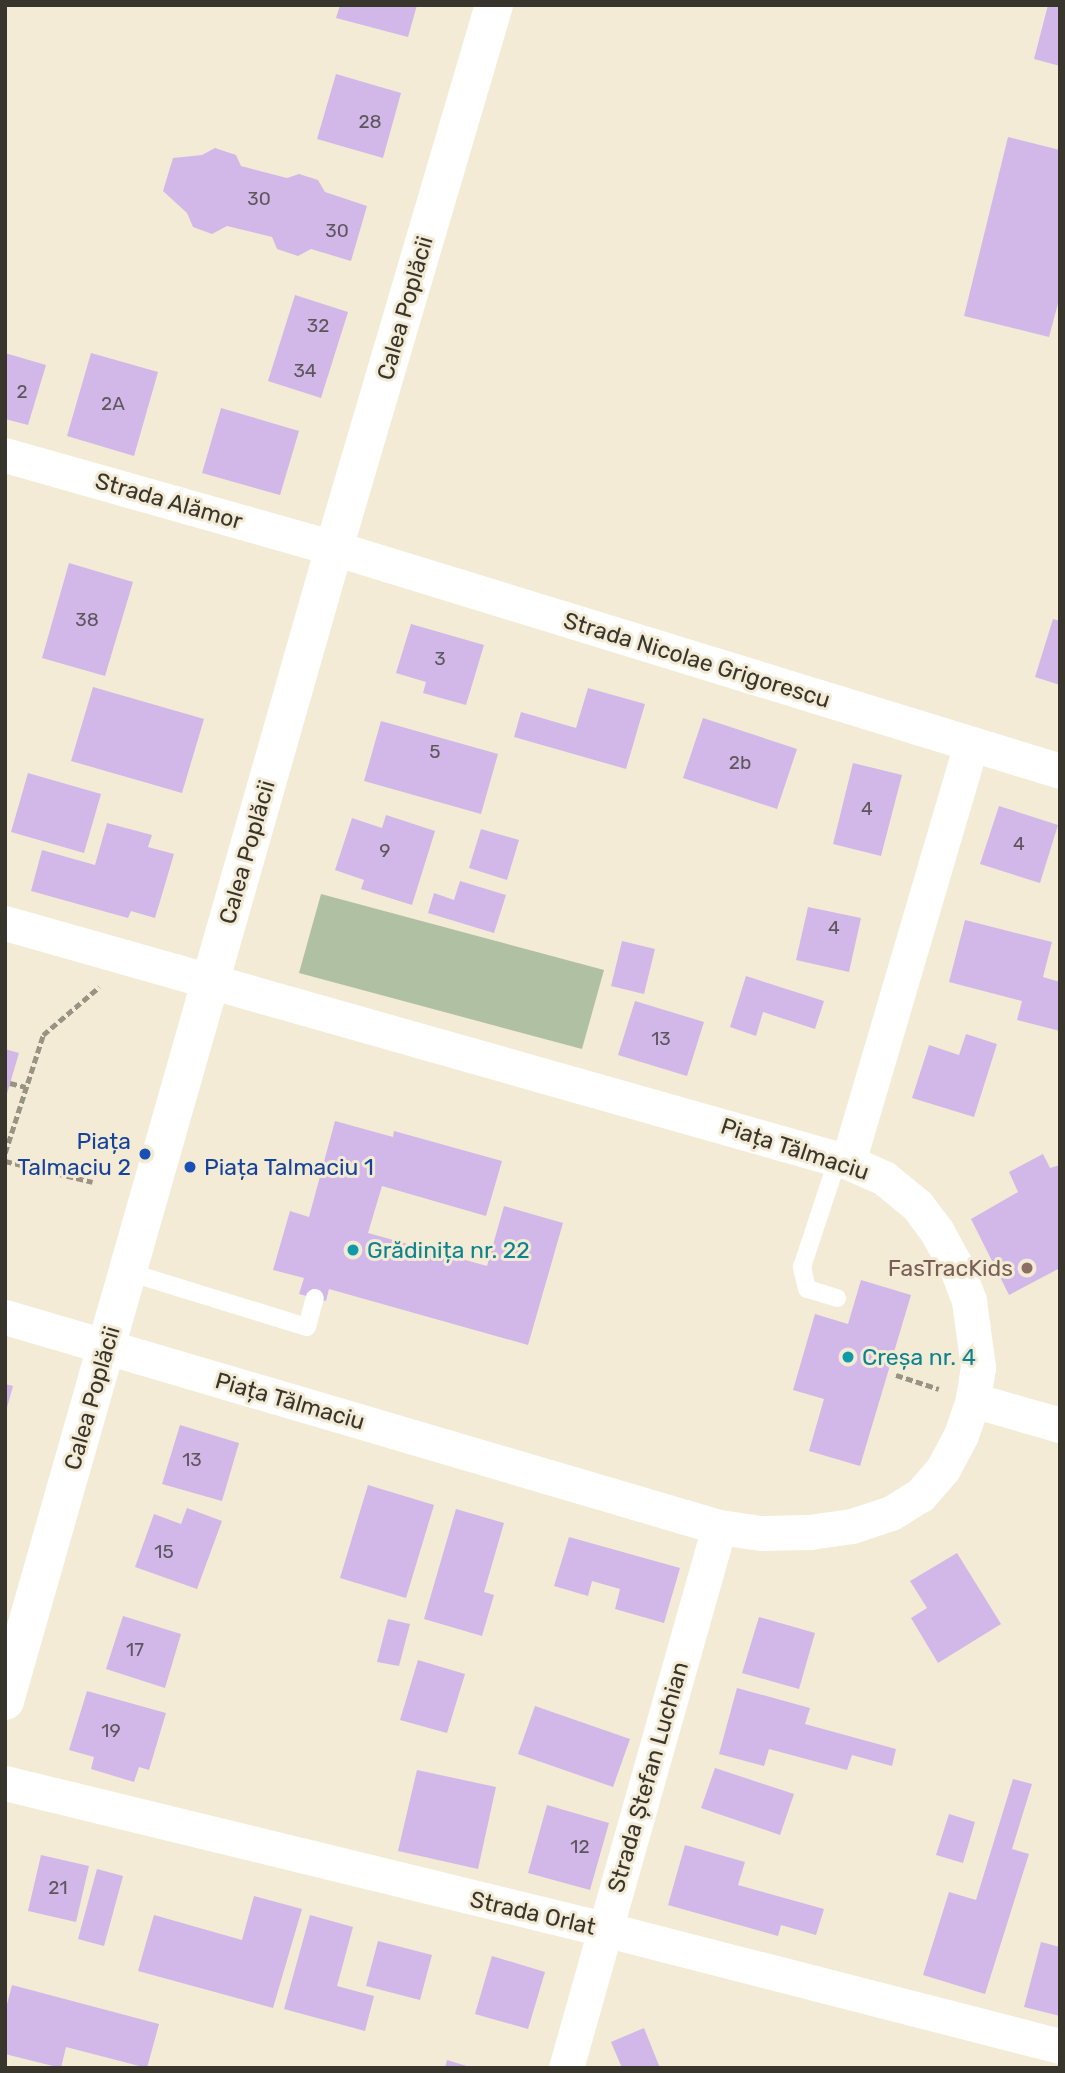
<!DOCTYPE html>
<html>
<head>
<meta charset="utf-8">
<style>
  body { margin:0 }
  #map { position:relative; width:1065px; height:2073px; overflow:hidden; background:#f3ebd5; font-family:Rubik,sans-serif }
  div>[style] { position:absolute }
  [style*='--x'] { left:calc(var(--x)*1px); top:calc(var(--y)*1px); width:calc(var(--w)*1px); rotate:calc(var(--a)*1deg) }
  .green>* { inset:0; background:#b0c1a3 }
  .building>* { inset:0; background:#d1b8e9 }
  .path>* { height:4.5px; margin-top:-2.25px; transform-origin:0; background:repeating-linear-gradient(90deg,#999383 0 7px,transparent 0 10.5px) }
  .lane>* { height:18px; margin:-9px; padding:0 9px; transform-origin:9px; border-radius:9px; background:#fff }
  .street>* { height:35px; margin:-17.5px; padding:0 17.5px; transform-origin:17.5px; border-radius:17.5px; background:#fff }
  .secondary>* { height:38px; margin:-19px; padding:0 19px; transform-origin:19px; border-radius:19px; background:#fff }
  .dots>* { width:19px; height:19px; translate:-50% -50%; box-sizing:border-box; border:4px solid #f3ebd5; border-radius:50% }
  span { translate:-50% -50%; white-space:nowrap; text-align:center; line-height:1.15; -webkit-text-stroke:6px #f3ebd5; paint-order:stroke }
  .number-label { font-size:19px; color:#5e565b }
  .number-label span { -webkit-text-stroke-width:0 }
  .street-label { font-size:23px; color:#38352c }
  .transit-label { font-size:23px; color:#164399 }
  .right { translate:-100% -50%; text-align:right }
  .left { translate:0 -50%; text-align:left }
  .culture-label { font-size:23px; color:#0d838f }
  .education-label { font-size:23px; color:#785e54 }
  .frame { position:absolute; inset:0; border:7px solid #38352c; pointer-events:none }
</style>
</head>
<body>
<div id="map">
  <div class="green">
    <div style="clip-path:polygon(321px 894px,604px 970px,582px 1049px,299px 973px)"></div>
  </div>
  <div class="building">
    <div style="clip-path:polygon(340px 5px,417px 5px,408px 37px,336px 18px)"></div>
    <div style="clip-path:polygon(1048px 5px,1060px 5px,1060px 66px,1034px 59px)"></div>
    <div style="clip-path:polygon(336px 74px,401px 93px,383px 158px,317px 139px)"></div>
    <div style="clip-path:polygon(1008px 137px,1060px 150px,1060px 296px,1049px 337px,964px 316px)"></div>
    <div style="clip-path:polygon(215px 148px,236px 155px,241px 166px,287px 178px,299px 174px,318px 180px,325px 192px,367px 206px,351px 261px,311px 249px,298px 256px,277px 249px,272px 237px,227px 226px,212px 234px,193px 227px,187px 213px,163px 191px,173px 158px,202px 155px)"></div>
    <div style="clip-path:polygon(295px 295px,348px 312px,321px 398px,268px 381px)"></div>
    <div style="clip-path:polygon(5px 353px,46px 365px,28px 425px,5px 419px)"></div>
    <div style="clip-path:polygon(91px 353px,158px 372px,134px 456px,67px 436px)"></div>
    <div style="clip-path:polygon(221px 408px,299px 431px,280px 495px,202px 473px)"></div>
    <div style="clip-path:polygon(69px 563px,133px 582px,105px 676px,42px 658px)"></div>
    <div style="clip-path:polygon(1053px 619px,1060px 621px,1060px 685px,1035px 677px)"></div>
    <div style="clip-path:polygon(411px 624px,484px 645px,466px 705px,423px 693px,426px 682px,396px 673px)"></div>
    <div style="clip-path:polygon(93px 687px,204px 719px,182px 793px,71px 761px)"></div>
    <div style="clip-path:polygon(588px 688px,645px 704px,626px 769px,514px 737px,521px 712px,576px 728px)"></div>
    <div style="clip-path:polygon(703px 718px,797px 749px,777px 809px,683px 778px)"></div>
    <div style="clip-path:polygon(381px 721px,498px 754px,481px 814px,364px 781px)"></div>
    <div style="clip-path:polygon(853px 763px,902px 775px,881px 856px,833px 844px)"></div>
    <div style="clip-path:polygon(28px 773px,101px 794px,84px 853px,11px 832px)"></div>
    <div style="clip-path:polygon(999px 806px,1058px 825px,1040px 883px,980px 864px)"></div>
    <div style="clip-path:polygon(386px 815px,435px 831px,412px 905px,361px 889px,364px 880px,335px 870px,352px 818px,382px 828px)"></div>
    <div style="clip-path:polygon(107px 823px,152px 835px,148px 847px,174px 854px,155px 918px,131px 911px,128px 918px,31px 891px,42px 850px,95px 865px)"></div>
    <div style="clip-path:polygon(481px 829px,519px 840px,507px 880px,469px 868px)"></div>
    <div style="clip-path:polygon(460px 881px,506px 895px,494px 933px,428px 913px,434px 893px,454px 900px)"></div>
    <div style="clip-path:polygon(808px 907px,861px 918px,849px 972px,796px 960px)"></div>
    <div style="clip-path:polygon(965px 920px,1052px 942px,1043px 977px,1060px 982px,1060px 1031px,1017px 1020px,1022px 1001px,949px 982px)"></div>
    <div style="clip-path:polygon(622px 941px,655px 949px,644px 994px,611px 986px)"></div>
    <div style="clip-path:polygon(746px 976px,824px 1001px,815px 1029px,763px 1012px,756px 1036px,730px 1027px)"></div>
    <div style="clip-path:polygon(635px 1001px,704px 1022px,687px 1076px,618px 1055px)"></div>
    <div style="clip-path:polygon(966px 1034px,997px 1044px,974px 1117px,912px 1098px,929px 1045px,959px 1055px)"></div>
    <div style="clip-path:polygon(5px 1049px,19px 1053px,6px 1097px,5px 1097px)"></div>
    <div style="clip-path:polygon(335px 1121px,393px 1137px,394px 1131px,502px 1161px,486px 1216px,382px 1186px,368px 1233px,487px 1266px,504px 1206px,563px 1223px,528px 1345px,329px 1289px,326px 1301px,299px 1294px,304px 1278px,273px 1270px,290px 1211px,309px 1217px)"></div>
    <div style="clip-path:polygon(1043px 1154px,1050px 1168px,1060px 1165px,1060px 1268px,1009px 1295px,971px 1219px,1018px 1192px,1009px 1172px)"></div>
    <div style="clip-path:polygon(861px 1280px,911px 1295px,860px 1466px,809px 1451px,824px 1399px,793px 1390px,815px 1314px,848px 1324px)"></div>
    <div style="clip-path:polygon(5px 1384px,13px 1386px,6px 1411px,5px 1411px)"></div>
    <div style="clip-path:polygon(180px 1425px,239px 1443px,222px 1501px,162px 1484px)"></div>
    <div style="clip-path:polygon(368px 1485px,434px 1505px,406px 1598px,340px 1578px)"></div>
    <div style="clip-path:polygon(187px 1508px,222px 1521px,197px 1589px,135px 1567px,154px 1514px,181px 1524px)"></div>
    <div style="clip-path:polygon(456px 1509px,504px 1523px,484px 1592px,494px 1595px,482px 1636px,424px 1619px)"></div>
    <div style="clip-path:polygon(569px 1537px,680px 1568px,664px 1623px,615px 1609px,620px 1589px,592px 1581px,588px 1596px,554px 1586px)"></div>
    <div style="clip-path:polygon(957px 1553px,1001px 1624px,938px 1663px,911px 1618px,927px 1608px,910px 1581px)"></div>
    <div style="clip-path:polygon(123px 1616px,181px 1634px,165px 1688px,106px 1669px)"></div>
    <div style="clip-path:polygon(759px 1617px,815px 1633px,799px 1689px,742px 1673px)"></div>
    <div style="clip-path:polygon(388px 1619px,410px 1624px,399px 1666px,377px 1662px)"></div>
    <div style="clip-path:polygon(418px 1660px,465px 1674px,447px 1733px,400px 1720px)"></div>
    <div style="clip-path:polygon(737px 1688px,810px 1708px,805px 1724px,896px 1749px,892px 1766px,852px 1755px,847px 1770px,769px 1749px,764px 1766px,719px 1754px)"></div>
    <div style="clip-path:polygon(87px 1691px,166px 1713px,149px 1770px,139px 1767px,134px 1782px,91px 1769px,94px 1757px,69px 1750px)"></div>
    <div style="clip-path:polygon(535px 1706px,630px 1739px,613px 1787px,518px 1754px)"></div>
    <div style="clip-path:polygon(715px 1768px,794px 1794px,780px 1835px,701px 1808px)"></div>
    <div style="clip-path:polygon(417px 1770px,496px 1787px,478px 1869px,398px 1851px)"></div>
    <div style="clip-path:polygon(1013px 1779px,1032px 1784px,1012px 1849px,1029px 1854px,985px 1994px,923px 1975px,949px 1892px,976px 1900px)"></div>
    <div style="clip-path:polygon(547px 1805px,609px 1823px,590px 1890px,528px 1873px)"></div>
    <div style="clip-path:polygon(949px 1814px,975px 1822px,963px 1863px,936px 1855px)"></div>
    <div style="clip-path:polygon(685px 1845px,745px 1862px,738px 1885px,824px 1909px,816px 1935px,781px 1925px,778px 1936px,668px 1905px)"></div>
    <div style="clip-path:polygon(41px 1855px,89px 1866px,76px 1922px,28px 1911px)"></div>
    <div style="clip-path:polygon(97px 1869px,123px 1876px,104px 1946px,78px 1939px)"></div>
    <div style="clip-path:polygon(254px 1896px,302px 1909px,273px 2008px,138px 1971px,154px 1915px,242px 1940px)"></div>
    <div style="clip-path:polygon(310px 1915px,353px 1927px,337px 1986px,374px 1996px,365px 2031px,284px 2009px)"></div>
    <div style="clip-path:polygon(378px 1941px,432px 1955px,420px 2000px,366px 1986px)"></div>
    <div style="clip-path:polygon(1041px 1942px,1060px 1947px,1060px 2016px,1024px 2007px)"></div>
    <div style="clip-path:polygon(492px 1956px,545px 1972px,528px 2029px,475px 2014px)"></div>
    <div style="clip-path:polygon(12px 1985px,159px 2024px,147px 2068px,66px 2047px,61px 2068px,5px 2054px,5px 2012px)"></div>
    <div style="clip-path:polygon(644px 2028px,660px 2068px,622px 2068px,611px 2042px)"></div>
    <div style="clip-path:polygon(447px 2060px,470px 2067px,470px 2068px,445px 2068px)"></div>
  </div>
  <div class="path">
    <div style="--x:10;--y:1083;--w:16;--a:14"></div>
    <div style="--x:5;--y:1153;--w:124;--a:-72.1"></div>
    <div style="--x:43;--y:1035;--w:74;--a:-40.6"></div>
    <div style="--x:5;--y:1161;--w:90;--a:13.4"></div>
    <div style="--x:896;--y:1375;--w:45;--a:18"></div>
  </div>
  <div class="lane">
    <div style="--x:128;--y:1272;--w:187;--a:17.1"></div>
    <div style="--x:307;--y:1327;--w:30;--a:-75"></div>
    <div style="--x:837;--y:1298;--w:31;--a:-163"></div>
    <div style="--x:807;--y:1289;--w:23;--a:-103"></div>
    <div style="--x:802;--y:1267;--w:115;--a:-71.7"></div>
  </div>
  <div class="street">
    <div style="--x:5;--y:455;--w:342;--a:15.8"></div>
    <div style="--x:334;--y:548;--w:759;--a:17.07"></div>
    <div style="--x:5;--y:923;--w:876;--a:15.83"></div>
    <div style="--x:848;--y:1162;--w:39;--a:24"></div>
    <div style="--x:884;--y:1178;--w:43;--a:39.3"></div>
    <div style="--x:917;--y:1205;--w:34;--a:53"></div>
    <div style="--x:937;--y:1232;--w:37;--a:61"></div>
    <div style="--x:955;--y:1264;--w:40;--a:69"></div>
    <div style="--x:969;--y:1301;--w:67;--a:82.2"></div>
    <div style="--x:978;--y:1367;--w:33;--a:99"></div>
    <div style="--x:973;--y:1400;--w:37;--a:109"></div>
    <div style="--x:961;--y:1435;--w:38;--a:118"></div>
    <div style="--x:943;--y:1469;--w:35;--a:131"></div>
    <div style="--x:920;--y:1495;--w:34;--a:148"></div>
    <div style="--x:891;--y:1513;--w:41;--a:161.6"></div>
    <div style="--x:852;--y:1526;--w:42;--a:171.9"></div>
    <div style="--x:810;--y:1532;--w:49;--a:178.8"></div>
    <div style="--x:761;--y:1533;--w:42;--a:-171.9"></div>
    <div style="--x:719;--y:1527;--w:744;--a:-163.61"></div>
    <div style="--x:848;--y:1162;--w:436;--a:-73.6"></div>
    <div style="--x:973;--y:1400;--w:91;--a:16"></div>
    <div style="--x:5;--y:1783;--w:617;--a:13.7"></div>
    <div style="--x:604;--y:1929;--w:471;--a:14.4"></div>
    <div style="--x:566;--y:2068;--w:562;--a:-74.21"></div>
  </div>
  <div class="secondary">
    <div style="--x:5;--y:1701;--w:1199;--a:-74.07"></div>
    <div style="--x:334;--y:548;--w:566;--a:-73.58"></div>
  </div>
  <div class="dots">
    <div style="left:145px;top:1154px;background:#1a4fb4"></div>
    <div style="left:190px;top:1167px;background:#1a4fb4"></div>
    <div style="left:353px;top:1250px;background:#0f9aa8"></div>
    <div style="left:1027px;top:1268px;background:#8d6e63"></div>
    <div style="left:848px;top:1357px;background:#0f9aa8"></div>
  </div>
  <div class="number-label">
    <span style="left:370px;top:122px">28</span>
    <span style="left:259px;top:199px">30</span>
    <span style="left:337px;top:231px">30</span>
    <span style="left:318px;top:326px">32</span>
    <span style="left:305px;top:371px">34</span>
    <span style="left:22px;top:392px">2</span>
    <span style="left:113px;top:404px">2A</span>
    <span style="left:87px;top:620px">38</span>
    <span style="left:440px;top:659px">3</span>
    <span style="left:435px;top:752px">5</span>
    <span style="left:740px;top:763px">2b</span>
    <span style="left:867px;top:809px">4</span>
    <span style="left:1019px;top:844px">4</span>
    <span style="left:385px;top:851px">9</span>
    <span style="left:834px;top:928px">4</span>
    <span style="left:661px;top:1039px">13</span>
    <span style="left:192px;top:1460px">13</span>
    <span style="left:164px;top:1552px">15</span>
    <span style="left:135px;top:1650px">17</span>
    <span style="left:111px;top:1731px">19</span>
    <span style="left:580px;top:1847px">12</span>
    <span style="left:58px;top:1888px">21</span>
  </div>
  <div class="street-label">
    <span style="left:405px;top:308px;rotate:-74deg">Calea Poplăcii</span>
    <span style="left:169px;top:501px;rotate:16deg">Strada Alămor</span>
    <span style="left:697px;top:660px;rotate:17deg">Strada Nicolae Grigorescu</span>
    <span style="left:247px;top:852px;rotate:-74deg">Calea Poplăcii</span>
    <span style="left:795px;top:1149px;rotate:18deg">Piața Tălmaciu</span>
    <span style="left:92px;top:1398px;rotate:-74deg">Calea Poplăcii</span>
    <span style="left:290px;top:1401px;rotate:16deg">Piața Tălmaciu</span>
    <span style="left:648px;top:1777px;rotate:-74deg">Strada Ștefan Luchian</span>
    <span style="left:533px;top:1913px;rotate:13deg">Strada Orlat</span>
  </div>
  <div class="transit-label">
    <span class="right" style="left:131px;top:1154px">Piața<br>Talmaciu 2</span>
    <span class="left" style="left:204px;top:1167px">Piața Talmaciu 1</span>
  </div>
  <div class="culture-label">
    <span class="left" style="left:367px;top:1250px">Grădinița nr. 22</span>
    <span class="left" style="left:862px;top:1357px">Creșa nr. 4</span>
  </div>
  <div class="education-label">
    <span class="right" style="left:1013px;top:1268px">FasTracKids</span>
  </div>
  <div class="frame"></div>
</div>
</body>
</html>
